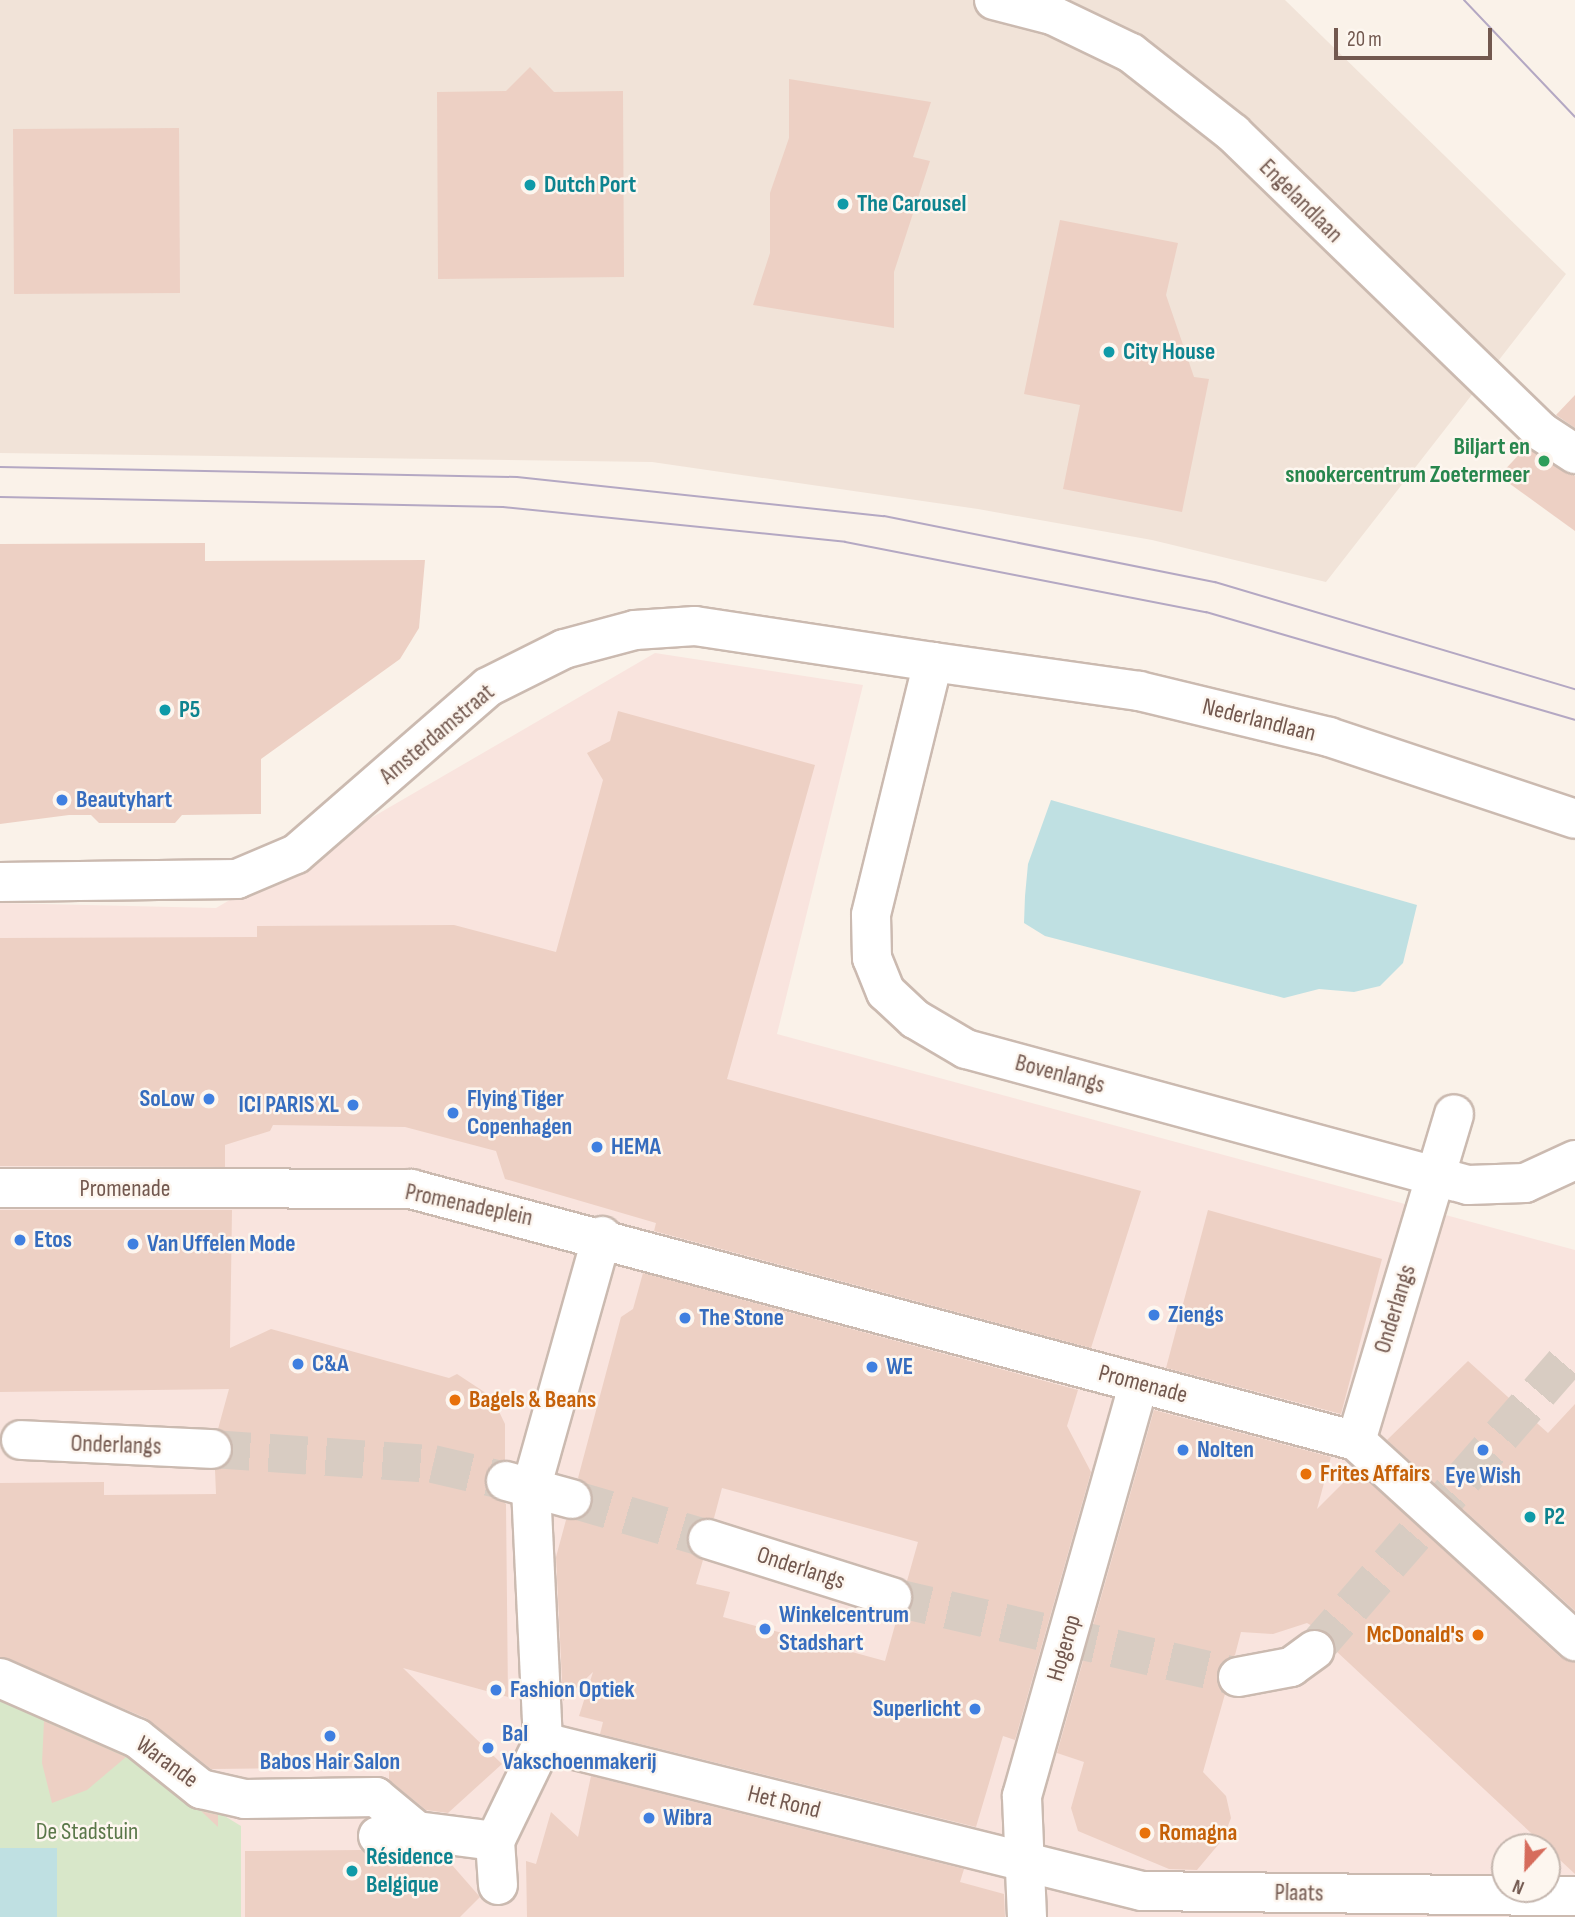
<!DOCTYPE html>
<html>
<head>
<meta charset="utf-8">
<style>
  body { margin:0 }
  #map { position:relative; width:1575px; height:1917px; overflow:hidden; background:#faf2e9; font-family:"Sofia Sans Condensed",sans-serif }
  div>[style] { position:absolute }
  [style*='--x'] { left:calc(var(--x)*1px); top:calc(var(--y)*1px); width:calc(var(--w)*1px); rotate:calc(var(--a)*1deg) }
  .residential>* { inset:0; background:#f1e3d8 }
  .commercial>* { inset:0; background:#f9e4de }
  .green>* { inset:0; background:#d8e7c9 }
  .water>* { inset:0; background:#bfe0e2 }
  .building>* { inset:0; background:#edd0c4 }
  .minor-tunnel>* { height:38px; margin-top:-19px; transform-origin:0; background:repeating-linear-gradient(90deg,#d8ccc2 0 38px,transparent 0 57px) }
  .roads { filter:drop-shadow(2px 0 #cbbab0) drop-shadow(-2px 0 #cbbab0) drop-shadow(0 2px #cbbab0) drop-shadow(0 -2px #cbbab0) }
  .pedestrian>* { height:38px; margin:-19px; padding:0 19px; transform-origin:19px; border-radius:19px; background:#fff }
  .minor>* { height:38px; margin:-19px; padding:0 19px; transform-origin:19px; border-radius:19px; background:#fff }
  .tertiary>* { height:38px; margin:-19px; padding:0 19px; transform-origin:19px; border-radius:19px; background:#fff }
  .tram>* { height:2px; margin:-1px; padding:0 1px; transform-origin:1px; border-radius:1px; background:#b4a8c3 }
  .dots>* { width:19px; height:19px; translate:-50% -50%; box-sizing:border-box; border:4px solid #fdf6ef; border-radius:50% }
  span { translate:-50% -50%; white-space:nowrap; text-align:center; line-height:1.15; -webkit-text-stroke:5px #fdf6ef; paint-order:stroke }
  .culture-label { font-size:24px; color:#0d838f; font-weight:700 }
  .left { translate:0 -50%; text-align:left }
  .street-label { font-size:24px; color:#72584f }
  .leisure-label { font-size:24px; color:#27864d; font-weight:700 }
  .right { translate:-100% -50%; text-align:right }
  .shop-label { font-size:24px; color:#366cbe; font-weight:700 }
  .food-label { font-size:24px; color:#c56008; font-weight:700 }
  .park-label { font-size:24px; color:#5a7749 }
  .north { position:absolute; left:1491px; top:1833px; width:70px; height:70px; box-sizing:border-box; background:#fdf6ef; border:2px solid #c5b7af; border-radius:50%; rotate:202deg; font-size:19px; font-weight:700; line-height:28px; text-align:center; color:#72584f }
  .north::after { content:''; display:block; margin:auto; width:24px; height:32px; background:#d66c5c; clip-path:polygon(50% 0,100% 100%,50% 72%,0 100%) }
  .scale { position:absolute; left:1334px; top:28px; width:158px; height:32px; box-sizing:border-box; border:4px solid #72584f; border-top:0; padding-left:9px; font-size:21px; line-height:24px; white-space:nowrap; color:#72584f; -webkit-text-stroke:5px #fdf6ef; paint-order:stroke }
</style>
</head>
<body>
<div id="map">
  <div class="residential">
    <div style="clip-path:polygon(0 0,1285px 0,1566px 274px,1326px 582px,1152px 540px,978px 509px,652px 462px,0 453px)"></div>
  </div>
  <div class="commercial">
    <div style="clip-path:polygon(evenodd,655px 653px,863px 685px,777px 1034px,1575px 1250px,1575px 1917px,236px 1917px,0 1679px,0 903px,216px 908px,655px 653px,1505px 1847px,1547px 1847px,1547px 1889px,1505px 1889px,1505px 1847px)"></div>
  </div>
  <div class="green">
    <div style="clip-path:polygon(0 1679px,241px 1826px,241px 1917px,0 1917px)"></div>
  </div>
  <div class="water">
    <div style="clip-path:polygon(1051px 800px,1417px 905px,1403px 963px,1380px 986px,1354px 992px,1319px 989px,1284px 998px,1045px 936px,1024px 923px,1025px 896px,1028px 864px)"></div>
    <div style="clip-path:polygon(0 1848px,57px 1848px,57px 1917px,0 1917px)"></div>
  </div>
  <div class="building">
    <div style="clip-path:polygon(530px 67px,554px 92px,623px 91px,624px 277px,438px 279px,437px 92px,506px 91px)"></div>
    <div style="clip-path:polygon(789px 79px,931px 102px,913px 157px,930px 161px,894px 272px,894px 328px,753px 305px,770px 253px,770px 193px,789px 138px)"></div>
    <div style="clip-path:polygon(179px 128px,180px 293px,14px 294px,13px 129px)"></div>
    <div style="clip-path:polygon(1060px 220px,1178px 243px,1166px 295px,1194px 377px,1209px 379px,1182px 512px,1063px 489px,1080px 405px,1024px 394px)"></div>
    <div style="clip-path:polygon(1575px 395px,1575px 428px,1556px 415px)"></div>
    <div style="clip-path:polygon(1526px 447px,1575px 476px,1575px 531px,1499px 476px)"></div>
    <div style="clip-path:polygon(205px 543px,205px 561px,425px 560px,419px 628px,400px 659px,261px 759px,261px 814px,182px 815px,175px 823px,99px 823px,91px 815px,69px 815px,0 824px,0 544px)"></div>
    <div style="clip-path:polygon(618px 711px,815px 765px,727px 1079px,1141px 1191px,1091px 1348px,654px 1231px,656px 1223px,505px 1179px,496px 1151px,405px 1127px,273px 1125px,270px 1131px,225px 1145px,225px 1167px,0 1166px,0 938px,257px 937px,257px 926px,454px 925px,556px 952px,603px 780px,587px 753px,610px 741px)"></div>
    <div style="clip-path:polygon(0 1210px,232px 1210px,230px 1348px,271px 1329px,449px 1378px,457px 1374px,492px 1397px,505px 1424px,505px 1460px,490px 1466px,485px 1486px,506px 1504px,508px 1697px,403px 1668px,502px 1764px,448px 1813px,426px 1810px,389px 1780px,389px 1767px,211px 1769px,146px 1718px,0 1657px,0 1483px,104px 1482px,104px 1495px,216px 1494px,215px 1470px,230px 1461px,234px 1449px,218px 1429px,229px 1389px,0 1392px)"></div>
    <div style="clip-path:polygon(1208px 1210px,1382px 1259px,1341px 1414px,1166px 1368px)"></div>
    <div style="clip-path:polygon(evenodd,643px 1273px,1078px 1390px,1067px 1426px,1091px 1472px,1015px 1740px,1003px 1736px,976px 1827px,600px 1734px,603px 1722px,579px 1716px,593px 1672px,563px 1701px,556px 1557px,566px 1520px,578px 1520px,593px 1505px,593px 1493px,578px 1478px,621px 1317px,633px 1309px,643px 1273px,722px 1488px,918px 1542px,907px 1581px,913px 1603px,897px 1618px,885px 1661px,723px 1617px,730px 1592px,696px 1584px,703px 1560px,687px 1543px,693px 1523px,714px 1518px,722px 1488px)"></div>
    <div style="clip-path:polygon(1468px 1361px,1548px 1433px,1575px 1404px,1575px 1611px,1387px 1440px)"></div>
    <div style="clip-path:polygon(1154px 1410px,1331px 1457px,1317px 1509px,1356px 1470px,1560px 1657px,1575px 1662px,1575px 1874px,1335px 1650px,1331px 1637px,1307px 1623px,1273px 1634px,1241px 1632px,1235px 1655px,1218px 1669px,1225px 1694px,1203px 1772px,1226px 1796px,1231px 1818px,1223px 1839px,1197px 1870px,1169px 1869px,1078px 1831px,1071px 1808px,1084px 1762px,1057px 1753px)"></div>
    <div style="clip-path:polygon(44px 1721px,126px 1757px,87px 1790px,52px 1803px,42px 1763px)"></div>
    <div style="clip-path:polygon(591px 1776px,964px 1869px,960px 1882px,1004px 1894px,1005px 1917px,527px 1917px,526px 1861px,536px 1864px,551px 1812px,578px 1837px)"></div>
    <div style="clip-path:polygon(201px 1811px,218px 1815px,218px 1827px)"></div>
    <div style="clip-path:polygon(361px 1850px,380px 1858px,445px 1857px,480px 1897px,460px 1917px,245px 1917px,245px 1851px)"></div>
  </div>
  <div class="minor-tunnel">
    <div style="--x:212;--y:1449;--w:222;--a:3.9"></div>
    <div style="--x:433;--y:1464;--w:75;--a:13.1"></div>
    <div style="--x:572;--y:1499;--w:142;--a:16.4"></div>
    <div style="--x:892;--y:1597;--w:355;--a:13"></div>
    <div style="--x:1314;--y:1650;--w:397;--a:-48.9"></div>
  </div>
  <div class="roads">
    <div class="pedestrian">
      <div style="--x:0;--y:1188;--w:411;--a:0.1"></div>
      <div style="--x:411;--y:1189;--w:978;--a:14.93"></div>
      <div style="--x:1356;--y:1441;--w:297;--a:42.4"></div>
      <div style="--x:602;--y:1236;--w:262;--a:105.7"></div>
      <div style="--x:531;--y:1488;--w:254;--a:87.3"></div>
      <div style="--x:543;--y:1742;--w:617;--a:13.97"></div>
      <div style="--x:1142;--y:1891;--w:433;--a:0.7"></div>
      <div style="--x:1356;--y:1441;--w:341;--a:-73.3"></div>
      <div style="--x:0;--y:1678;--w:150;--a:23.7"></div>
      <div style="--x:137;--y:1738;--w:82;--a:38.6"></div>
      <div style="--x:201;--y:1789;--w:45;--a:12.8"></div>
      <div style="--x:245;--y:1799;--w:131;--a:-0.9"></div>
      <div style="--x:376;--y:1797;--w:53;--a:39.7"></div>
      <div style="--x:378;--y:1836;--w:39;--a:-7"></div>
      <div style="--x:417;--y:1831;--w:79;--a:7.3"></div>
      <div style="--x:498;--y:1885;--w:44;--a:-93.9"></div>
      <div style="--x:495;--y:1841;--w:110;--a:-64.1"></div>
      <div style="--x:1027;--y:1917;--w:121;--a:-92.4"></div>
      <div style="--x:1022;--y:1796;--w:429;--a:-74.2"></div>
    </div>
    <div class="minor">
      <div style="--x:933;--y:662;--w:208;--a:8"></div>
      <div style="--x:1139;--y:691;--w:195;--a:13.6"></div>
      <div style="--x:1329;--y:737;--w:259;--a:18.4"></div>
      <div style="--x:21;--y:1440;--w:191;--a:2.7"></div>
      <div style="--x:506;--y:1481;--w:68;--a:15.3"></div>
      <div style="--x:708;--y:1539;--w:193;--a:17.5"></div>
      <div style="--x:1238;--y:1677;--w:54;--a:-10.7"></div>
      <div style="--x:1291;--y:1667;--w:29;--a:-36"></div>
    </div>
    <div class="tertiary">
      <div style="--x:994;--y:0;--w:60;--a:14.5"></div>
      <div style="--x:1052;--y:15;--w:88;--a:25.7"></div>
      <div style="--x:1131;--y:53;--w:130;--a:38.1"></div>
      <div style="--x:1233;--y:133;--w:428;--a:44.1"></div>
      <div style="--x:1540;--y:431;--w:42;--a:33.3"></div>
      <div style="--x:0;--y:882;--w:237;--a:-0.7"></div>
      <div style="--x:237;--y:879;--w:64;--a:-23"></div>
      <div style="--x:296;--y:854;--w:254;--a:-41"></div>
      <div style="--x:488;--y:687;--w:85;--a:-26.6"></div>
      <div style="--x:564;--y:649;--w:73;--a:-15"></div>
      <div style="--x:635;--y:630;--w:60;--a:-3.8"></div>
      <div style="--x:695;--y:626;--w:241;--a:8.6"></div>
      <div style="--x:933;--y:662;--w:260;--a:103.8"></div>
      <div style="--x:871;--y:915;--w:43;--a:88.7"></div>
      <div style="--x:872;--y:958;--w:37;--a:68"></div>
      <div style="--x:886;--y:992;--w:40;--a:43"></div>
      <div style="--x:915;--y:1019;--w:59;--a:30.5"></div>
      <div style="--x:966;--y:1049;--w:520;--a:15.16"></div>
      <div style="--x:1468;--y:1185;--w:57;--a:-2"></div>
      <div style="--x:1525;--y:1183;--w:55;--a:-24.7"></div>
    </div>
  </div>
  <div class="tram">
    <div style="--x:1464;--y:0;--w:161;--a:46.5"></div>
    <div style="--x:0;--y:467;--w:517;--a:1.11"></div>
    <div style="--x:517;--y:477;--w:369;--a:6.1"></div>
    <div style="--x:884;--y:516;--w:338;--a:11.3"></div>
    <div style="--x:1215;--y:582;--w:376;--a:16.6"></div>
    <div style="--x:0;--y:497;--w:503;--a:1.14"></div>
    <div style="--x:503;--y:507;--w:344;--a:5.8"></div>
    <div style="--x:845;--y:542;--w:368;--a:11"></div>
    <div style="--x:1206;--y:612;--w:384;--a:16.3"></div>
  </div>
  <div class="dots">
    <div style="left:530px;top:185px;background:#0f9aa8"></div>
    <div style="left:843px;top:204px;background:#0f9aa8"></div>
    <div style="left:1109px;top:352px;background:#0f9aa8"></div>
    <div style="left:1544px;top:461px;background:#2e9e5b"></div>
    <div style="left:165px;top:710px;background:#0f9aa8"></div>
    <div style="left:62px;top:800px;background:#3f7fe0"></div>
    <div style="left:209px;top:1099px;background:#3f7fe0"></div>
    <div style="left:353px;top:1105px;background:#3f7fe0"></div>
    <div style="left:453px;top:1113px;background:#3f7fe0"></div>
    <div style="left:597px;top:1147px;background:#3f7fe0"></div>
    <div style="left:20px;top:1240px;background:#3f7fe0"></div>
    <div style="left:133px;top:1244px;background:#3f7fe0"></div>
    <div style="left:1154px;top:1315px;background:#3f7fe0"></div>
    <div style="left:685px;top:1318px;background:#3f7fe0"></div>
    <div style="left:298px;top:1364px;background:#3f7fe0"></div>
    <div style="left:872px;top:1367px;background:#3f7fe0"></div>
    <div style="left:455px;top:1400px;background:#e8710a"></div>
    <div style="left:1183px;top:1450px;background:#3f7fe0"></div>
    <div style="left:1483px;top:1450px;background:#3f7fe0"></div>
    <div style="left:1306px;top:1474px;background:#e8710a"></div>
    <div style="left:1530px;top:1517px;background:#0f9aa8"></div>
    <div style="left:765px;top:1629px;background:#3f7fe0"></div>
    <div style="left:1478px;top:1635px;background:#e8710a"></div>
    <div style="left:496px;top:1690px;background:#3f7fe0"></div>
    <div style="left:975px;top:1709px;background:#3f7fe0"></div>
    <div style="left:330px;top:1736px;background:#3f7fe0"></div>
    <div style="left:488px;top:1748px;background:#3f7fe0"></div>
    <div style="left:649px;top:1818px;background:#3f7fe0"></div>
    <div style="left:1145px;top:1833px;background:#e8710a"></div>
    <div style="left:352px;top:1871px;background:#0f9aa8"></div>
  </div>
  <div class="culture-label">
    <span class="left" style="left:544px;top:185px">Dutch Port</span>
    <span class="left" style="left:857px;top:204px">The Carousel</span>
    <span class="left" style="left:1123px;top:352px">City House</span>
    <span class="left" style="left:179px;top:710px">P5</span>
    <span class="left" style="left:1544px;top:1517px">P2</span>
    <span class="left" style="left:366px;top:1871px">Résidence<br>Belgique</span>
  </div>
  <div class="street-label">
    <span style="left:1301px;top:201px;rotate:45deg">Engelandlaan</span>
    <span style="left:1259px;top:720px;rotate:14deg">Nederlandlaan</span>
    <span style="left:437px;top:734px;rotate:-40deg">Amsterdamstraat</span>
    <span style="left:1060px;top:1074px;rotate:15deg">Bovenlangs</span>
    <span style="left:125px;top:1189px">Promenade</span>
    <span style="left:469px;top:1205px;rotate:12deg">Promenadeplein</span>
    <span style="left:1395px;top:1309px;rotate:-73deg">Onderlangs</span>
    <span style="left:1143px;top:1384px;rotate:15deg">Promenade</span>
    <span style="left:116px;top:1445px;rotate:2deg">Onderlangs</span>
    <span style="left:801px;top:1568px;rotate:18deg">Onderlangs</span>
    <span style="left:1064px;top:1648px;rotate:-74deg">Hogerop</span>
    <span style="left:167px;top:1762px;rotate:36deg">Warande</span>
    <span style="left:784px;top:1802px;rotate:14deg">Het Rond</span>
    <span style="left:1299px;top:1893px;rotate:1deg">Plaats</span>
  </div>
  <div class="leisure-label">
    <span class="right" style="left:1530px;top:461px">Biljart en<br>snookercentrum Zoetermeer</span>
  </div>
  <div class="shop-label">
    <span class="left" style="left:76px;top:800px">Beautyhart</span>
    <span class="right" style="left:195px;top:1099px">SoLow</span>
    <span class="left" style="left:467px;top:1113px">Flying Tiger<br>Copenhagen</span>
    <span class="right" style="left:339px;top:1105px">ICI PARIS XL</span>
    <span class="left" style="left:611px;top:1147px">HEMA</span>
    <span class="left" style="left:34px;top:1240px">Etos</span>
    <span class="left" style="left:147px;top:1244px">Van Uffelen Mode</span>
    <span class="left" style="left:1168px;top:1315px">Ziengs</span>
    <span class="left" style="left:699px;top:1318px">The Stone</span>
    <span class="left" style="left:312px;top:1364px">C&amp;A</span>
    <span class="left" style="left:886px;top:1367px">WE</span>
    <span class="left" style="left:1197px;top:1450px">Nolten</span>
    <span style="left:1483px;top:1476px">Eye Wish</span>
    <span class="left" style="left:779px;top:1629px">Winkelcentrum<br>Stadshart</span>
    <span class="left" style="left:510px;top:1690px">Fashion Optiek</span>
    <span class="right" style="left:961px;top:1709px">Superlicht</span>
    <span class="left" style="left:502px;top:1748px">Bal<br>Vakschoenmakerij</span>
    <span style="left:330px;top:1762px">Babos Hair Salon</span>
    <span class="left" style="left:663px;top:1818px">Wibra</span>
  </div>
  <div class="food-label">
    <span class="left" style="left:469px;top:1400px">Bagels &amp; Beans</span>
    <span class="left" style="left:1320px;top:1474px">Frites Affairs</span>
    <span class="right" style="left:1464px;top:1635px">McDonald's</span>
    <span class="left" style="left:1159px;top:1833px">Romagna</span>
  </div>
  <div class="park-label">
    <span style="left:87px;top:1832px">De Stadstuin</span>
  </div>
  <div class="north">N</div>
  <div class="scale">20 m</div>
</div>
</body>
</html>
